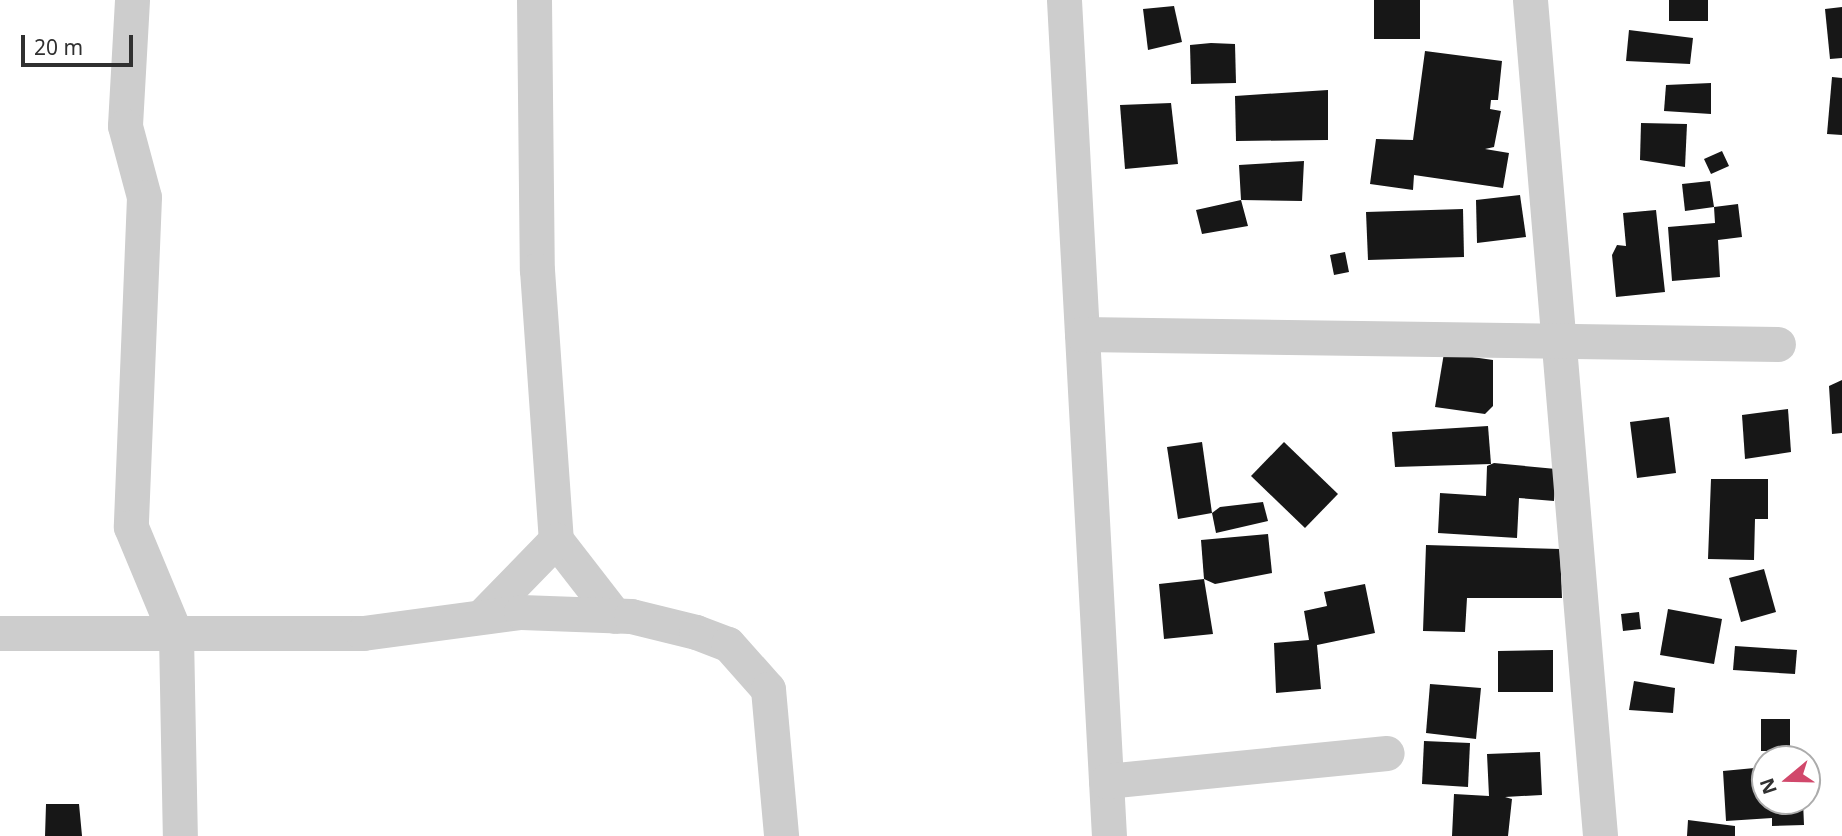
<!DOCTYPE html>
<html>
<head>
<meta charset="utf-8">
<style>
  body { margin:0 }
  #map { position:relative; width:1842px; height:836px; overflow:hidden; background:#fff; font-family:"Noto Sans",sans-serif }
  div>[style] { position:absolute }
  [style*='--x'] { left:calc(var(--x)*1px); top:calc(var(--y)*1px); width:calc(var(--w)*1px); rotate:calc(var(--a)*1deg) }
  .building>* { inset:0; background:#171717 }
  .minor>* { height:35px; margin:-17.5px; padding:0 17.5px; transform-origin:17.5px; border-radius:17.5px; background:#cdcdcd }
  span { translate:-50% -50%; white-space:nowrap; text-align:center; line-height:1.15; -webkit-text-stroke:7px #fff; paint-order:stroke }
  .north { position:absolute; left:1751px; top:745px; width:70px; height:70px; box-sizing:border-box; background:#fff; border:2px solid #acacac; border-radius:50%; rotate:251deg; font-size:19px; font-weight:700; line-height:28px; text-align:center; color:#303030 }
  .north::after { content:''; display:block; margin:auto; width:24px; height:32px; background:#d1486b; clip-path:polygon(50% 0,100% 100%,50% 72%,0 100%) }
  .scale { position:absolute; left:21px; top:35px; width:112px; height:32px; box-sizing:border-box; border:4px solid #303030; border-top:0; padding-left:9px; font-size:21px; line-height:24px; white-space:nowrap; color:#303030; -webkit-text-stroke:5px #fff; paint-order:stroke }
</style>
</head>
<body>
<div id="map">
  <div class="building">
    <div style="clip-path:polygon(1374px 0,1420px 0,1420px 39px,1374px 39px)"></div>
    <div style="clip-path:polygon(1669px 0,1708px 0,1708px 21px,1669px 21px)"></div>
    <div style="clip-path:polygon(1174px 6px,1182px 42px,1148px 50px,1143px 9px)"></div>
    <div style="clip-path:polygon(1842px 7px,1842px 58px,1830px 59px,1825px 9px)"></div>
    <div style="clip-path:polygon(1629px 30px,1693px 38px,1690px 64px,1626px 61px)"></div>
    <div style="clip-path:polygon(1211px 43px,1235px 44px,1236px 83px,1191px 84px,1190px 45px)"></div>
    <div style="clip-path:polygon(1425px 51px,1502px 61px,1498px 100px,1491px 100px,1490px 109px,1501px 111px,1494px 147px,1485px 149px,1509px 153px,1503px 188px,1414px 175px,1413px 190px,1370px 184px,1376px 139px,1413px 140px)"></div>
    <div style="clip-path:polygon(1832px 77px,1842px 78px,1842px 135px,1827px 134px)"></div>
    <div style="clip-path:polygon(1711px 83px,1711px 114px,1664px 111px,1666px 85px)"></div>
    <div style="clip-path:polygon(1328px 90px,1328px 140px,1236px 141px,1235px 96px)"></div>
    <div style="clip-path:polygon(1171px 103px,1178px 164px,1125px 169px,1120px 105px)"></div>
    <div style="clip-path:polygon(1641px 123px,1687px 124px,1685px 167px,1640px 160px)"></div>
    <div style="clip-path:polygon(1722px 151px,1729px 166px,1711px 174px,1704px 159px)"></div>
    <div style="clip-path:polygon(1304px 161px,1302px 201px,1241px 200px,1248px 226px,1202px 234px,1196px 210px,1241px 200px,1239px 165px)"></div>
    <div style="clip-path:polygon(1710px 181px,1714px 207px,1685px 211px,1682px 184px)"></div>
    <div style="clip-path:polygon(1520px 195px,1526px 237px,1477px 243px,1476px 200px)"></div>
    <div style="clip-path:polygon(1738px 204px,1742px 237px,1718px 240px,1720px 277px,1672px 281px,1668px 227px,1715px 223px,1714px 207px)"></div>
    <div style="clip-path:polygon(1463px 209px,1464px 257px,1368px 260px,1366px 212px)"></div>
    <div style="clip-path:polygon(1656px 210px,1665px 292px,1616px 297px,1612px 255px,1617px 245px,1626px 246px,1623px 213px)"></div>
    <div style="clip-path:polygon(1345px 252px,1349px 272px,1334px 275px,1330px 255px)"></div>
    <div style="clip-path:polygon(1444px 353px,1493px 360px,1493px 406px,1485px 414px,1435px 407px)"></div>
    <div style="clip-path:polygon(1842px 380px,1842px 433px,1832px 434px,1829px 386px)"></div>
    <div style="clip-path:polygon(1788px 409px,1791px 452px,1745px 459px,1742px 415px)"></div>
    <div style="clip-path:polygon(1669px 417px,1676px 473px,1637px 478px,1630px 422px)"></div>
    <div style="clip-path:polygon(1488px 426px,1491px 464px,1395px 467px,1392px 432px)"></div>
    <div style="clip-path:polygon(1202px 442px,1212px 513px,1178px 519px,1167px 447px)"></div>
    <div style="clip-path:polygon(1284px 442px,1338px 494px,1305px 528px,1251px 476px)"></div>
    <div style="clip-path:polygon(1494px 463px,1556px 469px,1554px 501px,1519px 498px,1517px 538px,1438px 533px,1440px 493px,1486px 496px,1487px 466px)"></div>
    <div style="clip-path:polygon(1711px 479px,1768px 479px,1768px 519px,1755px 519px,1754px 560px,1708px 559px)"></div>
    <div style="clip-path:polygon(1263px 502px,1268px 521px,1216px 533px,1212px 513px,1220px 507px)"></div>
    <div style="clip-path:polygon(1268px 534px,1272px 573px,1215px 584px,1204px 579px,1201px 540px)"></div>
    <div style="clip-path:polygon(1426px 545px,1560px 549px,1562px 598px,1467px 598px,1465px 632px,1423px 631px)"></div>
    <div style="clip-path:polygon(1764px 569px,1776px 612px,1741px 622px,1729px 578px)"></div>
    <div style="clip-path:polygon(1204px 579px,1213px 634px,1164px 639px,1159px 584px)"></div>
    <div style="clip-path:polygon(1365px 584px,1375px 633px,1317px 645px,1321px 689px,1276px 693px,1274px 643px,1309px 640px,1304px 611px,1327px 606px,1324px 592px)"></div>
    <div style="clip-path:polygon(1668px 609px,1722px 619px,1714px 664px,1660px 655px)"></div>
    <div style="clip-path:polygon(1639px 612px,1641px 629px,1623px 631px,1621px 614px)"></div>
    <div style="clip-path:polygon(1735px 646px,1797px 650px,1795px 674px,1733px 670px)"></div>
    <div style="clip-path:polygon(1553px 650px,1553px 692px,1498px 692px,1498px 651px)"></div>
    <div style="clip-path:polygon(1634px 681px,1675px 688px,1673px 713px,1629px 710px)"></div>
    <div style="clip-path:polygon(1430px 684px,1481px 688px,1476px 739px,1426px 733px)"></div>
    <div style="clip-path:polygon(1761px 719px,1790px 719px,1790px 751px,1761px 751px)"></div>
    <div style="clip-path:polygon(1424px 741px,1470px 743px,1468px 787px,1422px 784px)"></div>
    <div style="clip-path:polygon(1540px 752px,1542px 795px,1505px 797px,1512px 799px,1508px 836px,1452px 836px,1454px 794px,1489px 796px,1487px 754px)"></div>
    <div style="clip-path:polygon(1765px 767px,1765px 801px,1803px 801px,1804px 825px,1772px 826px,1772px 818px,1726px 821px,1723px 771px)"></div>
    <div style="clip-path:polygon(46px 804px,79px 804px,82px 836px,45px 836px)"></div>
    <div style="clip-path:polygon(1688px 820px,1735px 826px,1735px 836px,1687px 836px)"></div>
  </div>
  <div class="minor">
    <div style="--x:132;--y:0;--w:126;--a:93.2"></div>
    <div style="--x:125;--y:126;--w:73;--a:75"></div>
    <div style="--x:144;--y:197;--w:330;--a:92.3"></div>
    <div style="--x:131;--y:527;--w:117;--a:67.4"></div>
    <div style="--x:176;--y:635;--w:201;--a:88.9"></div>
    <div style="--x:534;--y:0;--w:270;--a:89.4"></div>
    <div style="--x:537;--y:270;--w:271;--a:86"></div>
    <div style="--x:556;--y:540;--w:96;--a:52.2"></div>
    <div style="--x:1064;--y:0;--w:837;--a:86.92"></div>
    <div style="--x:1530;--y:0;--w:839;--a:85.21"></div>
    <div style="--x:1082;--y:334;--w:696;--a:0.82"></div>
    <div style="--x:483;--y:615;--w:105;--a:-45.8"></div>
    <div style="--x:0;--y:633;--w:363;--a:0"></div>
    <div style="--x:363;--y:633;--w:159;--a:-7.6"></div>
    <div style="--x:521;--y:612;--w:110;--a:2.1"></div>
    <div style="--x:631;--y:616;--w:67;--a:13.8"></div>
    <div style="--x:696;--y:632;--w:34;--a:21"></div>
    <div style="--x:728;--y:644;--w:60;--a:48.4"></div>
    <div style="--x:768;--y:689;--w:148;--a:84.9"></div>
    <div style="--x:1106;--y:781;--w:282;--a:-5.7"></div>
  </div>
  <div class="north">N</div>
  <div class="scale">20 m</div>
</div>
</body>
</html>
